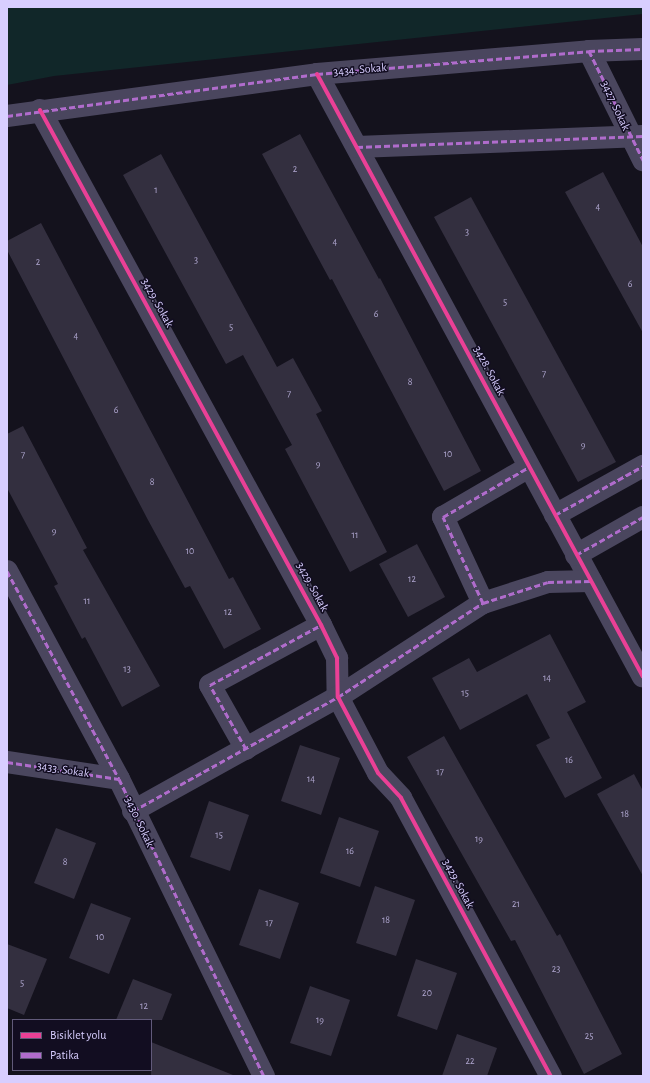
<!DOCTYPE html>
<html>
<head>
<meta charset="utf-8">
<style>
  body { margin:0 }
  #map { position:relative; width:650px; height:1083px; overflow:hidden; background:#14121d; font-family:"Alegreya Sans",sans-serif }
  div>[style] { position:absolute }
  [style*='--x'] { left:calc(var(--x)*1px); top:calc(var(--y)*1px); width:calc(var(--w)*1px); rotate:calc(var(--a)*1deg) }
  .green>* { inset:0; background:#112729 }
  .building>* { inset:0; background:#332f3f }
  .street>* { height:22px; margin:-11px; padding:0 11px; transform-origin:11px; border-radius:11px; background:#4a465e }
  .quiet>* { height:3px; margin-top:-1.5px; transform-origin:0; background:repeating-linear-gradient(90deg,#b06ccc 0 6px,transparent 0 9px) }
  .cycleway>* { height:4px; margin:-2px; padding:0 2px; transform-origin:2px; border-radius:2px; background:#ea4096 }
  span { translate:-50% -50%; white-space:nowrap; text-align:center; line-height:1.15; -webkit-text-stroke:3px #120d21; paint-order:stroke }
  .number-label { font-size:10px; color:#afa6cf }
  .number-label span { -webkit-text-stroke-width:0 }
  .street-label { font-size:12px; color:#d8ceff }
  .frame { position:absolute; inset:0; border:8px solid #d8ceff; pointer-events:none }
  .legend { position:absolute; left:12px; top:1019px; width:140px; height:52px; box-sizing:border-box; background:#120d21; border:1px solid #615a7a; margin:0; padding:5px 7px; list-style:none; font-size:12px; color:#d8ceff }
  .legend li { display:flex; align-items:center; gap:8px; height:20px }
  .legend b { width:20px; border:1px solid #615a7a }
</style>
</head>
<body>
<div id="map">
  <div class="green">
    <div style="clip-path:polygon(7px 7px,643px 7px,643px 14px,54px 76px,7px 85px)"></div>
  </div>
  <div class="building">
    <div style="clip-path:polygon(300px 134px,379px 279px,380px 278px,481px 471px,444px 491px,332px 279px,330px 280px,262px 154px)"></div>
    <div style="clip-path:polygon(161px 154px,277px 367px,293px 358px,322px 411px,316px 414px,387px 552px,350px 572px,285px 449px,292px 445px,243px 355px,226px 364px,123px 175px)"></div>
    <div style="clip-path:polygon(603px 172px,643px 247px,643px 333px,565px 192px)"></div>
    <div style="clip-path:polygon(471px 197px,616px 462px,578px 482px,434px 217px)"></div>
    <div style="clip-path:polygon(41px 223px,229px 579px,233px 577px,261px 629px,224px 649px,190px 586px,185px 588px,148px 520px,7px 250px,7px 241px)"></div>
    <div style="clip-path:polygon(23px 426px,87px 548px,83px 550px,160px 686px,122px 707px,85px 637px,82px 639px,54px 586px,58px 584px,7px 488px,7px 434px)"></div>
    <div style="clip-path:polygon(417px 544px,445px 597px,408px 617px,379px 564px)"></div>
    <div style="clip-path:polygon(550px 634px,586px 702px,567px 712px,602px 778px,565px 798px,536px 745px,550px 738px,527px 694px,460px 730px,432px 678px,469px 658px,477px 672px)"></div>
    <div style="clip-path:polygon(444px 736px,557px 936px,560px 934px,622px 1054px,584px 1074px,515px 940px,511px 941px,407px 757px)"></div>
    <div style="clip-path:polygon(300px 745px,340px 758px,321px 815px,281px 801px)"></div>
    <div style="clip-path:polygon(634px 774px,643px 791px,643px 876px,597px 794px)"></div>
    <div style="clip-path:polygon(209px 801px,249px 815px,230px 871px,190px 857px)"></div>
    <div style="clip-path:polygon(339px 817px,379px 831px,360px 887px,320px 873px)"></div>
    <div style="clip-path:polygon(56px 828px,96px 843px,74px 899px,34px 883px)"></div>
    <div style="clip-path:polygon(375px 886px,415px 900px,396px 956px,356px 943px)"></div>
    <div style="clip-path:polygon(259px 889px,299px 903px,280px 959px,239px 945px)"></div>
    <div style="clip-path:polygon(91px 903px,131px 918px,109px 974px,69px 958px)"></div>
    <div style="clip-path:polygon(7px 944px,47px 959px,24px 1015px,7px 1008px)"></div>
    <div style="clip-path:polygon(416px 959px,457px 973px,437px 1030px,397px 1016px)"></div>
    <div style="clip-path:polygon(133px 979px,172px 994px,162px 1020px,116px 1020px)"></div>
    <div style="clip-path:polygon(310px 986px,350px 1000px,331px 1056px,290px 1043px)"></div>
    <div style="clip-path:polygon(457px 1034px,497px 1048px,487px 1076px,442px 1076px)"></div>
    <div style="clip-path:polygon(151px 1042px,233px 1075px,232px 1076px,151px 1076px)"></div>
  </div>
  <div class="street">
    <div style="--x:589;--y:51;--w:122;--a:63.6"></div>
    <div style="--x:317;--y:74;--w:685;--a:61.6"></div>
    <div style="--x:40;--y:110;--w:587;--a:61.38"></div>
    <div style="--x:321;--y:625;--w:37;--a:64"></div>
    <div style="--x:337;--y:658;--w:39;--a:89"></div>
    <div style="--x:338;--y:697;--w:86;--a:62.2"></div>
    <div style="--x:378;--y:773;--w:34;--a:47"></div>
    <div style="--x:401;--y:798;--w:316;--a:61.7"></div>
    <div style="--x:7;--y:116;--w:313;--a:-7.7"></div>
    <div style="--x:317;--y:74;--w:273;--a:-4.8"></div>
    <div style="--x:589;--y:51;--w:54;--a:-2.1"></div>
    <div style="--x:357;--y:147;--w:286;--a:-2.2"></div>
    <div style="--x:555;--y:515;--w:101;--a:-29.1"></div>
    <div style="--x:576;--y:555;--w:77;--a:-29.6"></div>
    <div style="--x:7;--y:571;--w:236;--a:61.7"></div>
    <div style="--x:119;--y:779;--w:331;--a:64"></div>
    <div style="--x:483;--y:603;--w:95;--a:-114.9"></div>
    <div style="--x:443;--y:517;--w:99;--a:-30.2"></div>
    <div style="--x:246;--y:749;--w:73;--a:-119.4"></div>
    <div style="--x:210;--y:685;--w:126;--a:-28.4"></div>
    <div style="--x:7;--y:762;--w:113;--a:8.6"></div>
    <div style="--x:133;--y:811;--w:235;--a:-29.1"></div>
    <div style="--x:338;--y:697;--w:173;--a:-33"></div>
    <div style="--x:483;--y:603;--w:68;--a:-17.9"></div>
    <div style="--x:548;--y:582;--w:43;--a:-1.3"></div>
  </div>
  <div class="quiet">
    <div style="--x:589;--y:51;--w:122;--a:63.6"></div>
    <div style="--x:7;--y:116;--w:313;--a:-7.7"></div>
    <div style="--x:317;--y:74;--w:273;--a:-4.8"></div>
    <div style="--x:589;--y:51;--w:54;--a:-2.1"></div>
    <div style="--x:357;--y:147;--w:286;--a:-2.2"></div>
    <div style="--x:555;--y:515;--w:101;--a:-29.1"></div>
    <div style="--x:576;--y:555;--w:77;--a:-29.6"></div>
    <div style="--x:7;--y:571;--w:236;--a:61.7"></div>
    <div style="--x:119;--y:779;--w:331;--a:64"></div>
    <div style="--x:483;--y:603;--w:95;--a:-114.9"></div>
    <div style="--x:443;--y:517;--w:99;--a:-30.2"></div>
    <div style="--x:246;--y:749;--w:73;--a:-119.4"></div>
    <div style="--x:210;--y:685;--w:126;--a:-28.4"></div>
    <div style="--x:7;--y:762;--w:113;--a:8.6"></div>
    <div style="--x:133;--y:811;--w:235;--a:-29.1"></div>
    <div style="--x:338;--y:697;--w:173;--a:-33"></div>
    <div style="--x:483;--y:603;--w:68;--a:-17.9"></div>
    <div style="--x:548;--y:582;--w:43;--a:-1.3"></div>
  </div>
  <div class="cycleway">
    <div style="--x:317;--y:74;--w:685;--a:61.6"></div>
    <div style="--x:40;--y:110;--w:587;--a:61.38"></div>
    <div style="--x:321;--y:625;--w:37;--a:64"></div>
    <div style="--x:337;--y:658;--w:39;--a:89"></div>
    <div style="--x:338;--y:697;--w:86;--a:62.2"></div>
    <div style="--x:378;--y:773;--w:34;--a:47"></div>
    <div style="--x:401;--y:798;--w:316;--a:61.7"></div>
  </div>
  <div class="number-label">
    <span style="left:295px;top:170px">2</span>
    <span style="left:156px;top:191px">1</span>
    <span style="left:598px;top:208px">4</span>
    <span style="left:467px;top:233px">3</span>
    <span style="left:335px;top:243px">4</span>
    <span style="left:196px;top:261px">3</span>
    <span style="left:38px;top:263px">2</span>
    <span style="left:630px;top:285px">6</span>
    <span style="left:505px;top:303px">5</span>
    <span style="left:376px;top:315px">6</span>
    <span style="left:231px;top:328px">5</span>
    <span style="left:76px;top:337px">4</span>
    <span style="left:544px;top:375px">7</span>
    <span style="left:410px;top:383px">8</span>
    <span style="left:289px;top:395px">7</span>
    <span style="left:116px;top:411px">6</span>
    <span style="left:583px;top:446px">9</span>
    <span style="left:448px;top:455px">10</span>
    <span style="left:23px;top:456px">7</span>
    <span style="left:318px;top:465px">9</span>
    <span style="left:152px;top:483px">8</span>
    <span style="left:54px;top:532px">9</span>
    <span style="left:355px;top:536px">11</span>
    <span style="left:190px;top:552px">10</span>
    <span style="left:412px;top:580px">12</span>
    <span style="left:87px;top:602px">11</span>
    <span style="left:228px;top:613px">12</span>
    <span style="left:127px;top:670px">13</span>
    <span style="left:547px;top:679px">14</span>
    <span style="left:465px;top:694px">15</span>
    <span style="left:569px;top:761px">16</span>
    <span style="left:440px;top:773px">17</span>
    <span style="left:311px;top:780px">14</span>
    <span style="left:625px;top:815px">18</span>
    <span style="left:219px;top:836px">15</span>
    <span style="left:479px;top:840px">19</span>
    <span style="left:350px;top:852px">16</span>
    <span style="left:65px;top:863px">8</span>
    <span style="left:516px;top:905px">21</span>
    <span style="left:386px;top:921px">18</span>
    <span style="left:269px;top:924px">17</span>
    <span style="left:100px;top:938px">10</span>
    <span style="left:556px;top:970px">23</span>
    <span style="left:22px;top:984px">5</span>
    <span style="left:427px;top:994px">20</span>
    <span style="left:144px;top:1007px">12</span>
    <span style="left:320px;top:1021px">19</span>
    <span style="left:589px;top:1037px">25</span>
    <span style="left:470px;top:1062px">22</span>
  </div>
  <div class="street-label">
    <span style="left:360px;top:70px;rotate:-5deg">3434. Sokak</span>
    <span style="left:615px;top:106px;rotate:65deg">3427. Sokak</span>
    <span style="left:157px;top:303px;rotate:61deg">3429. Sokak</span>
    <span style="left:489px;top:371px;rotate:62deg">3428. Sokak</span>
    <span style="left:312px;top:587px;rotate:61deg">3429. Sokak</span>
    <span style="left:63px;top:770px;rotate:9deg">3433. Sokak</span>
    <span style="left:139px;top:822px;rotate:65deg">3430. Sokak</span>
    <span style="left:458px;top:884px;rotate:62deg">3429. Sokak</span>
  </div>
  <div class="frame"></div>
  <ul class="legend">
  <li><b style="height:5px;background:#ea4096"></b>Bisiklet yolu</li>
  <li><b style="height:5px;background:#b06ccc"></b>Patika</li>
  </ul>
</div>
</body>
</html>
